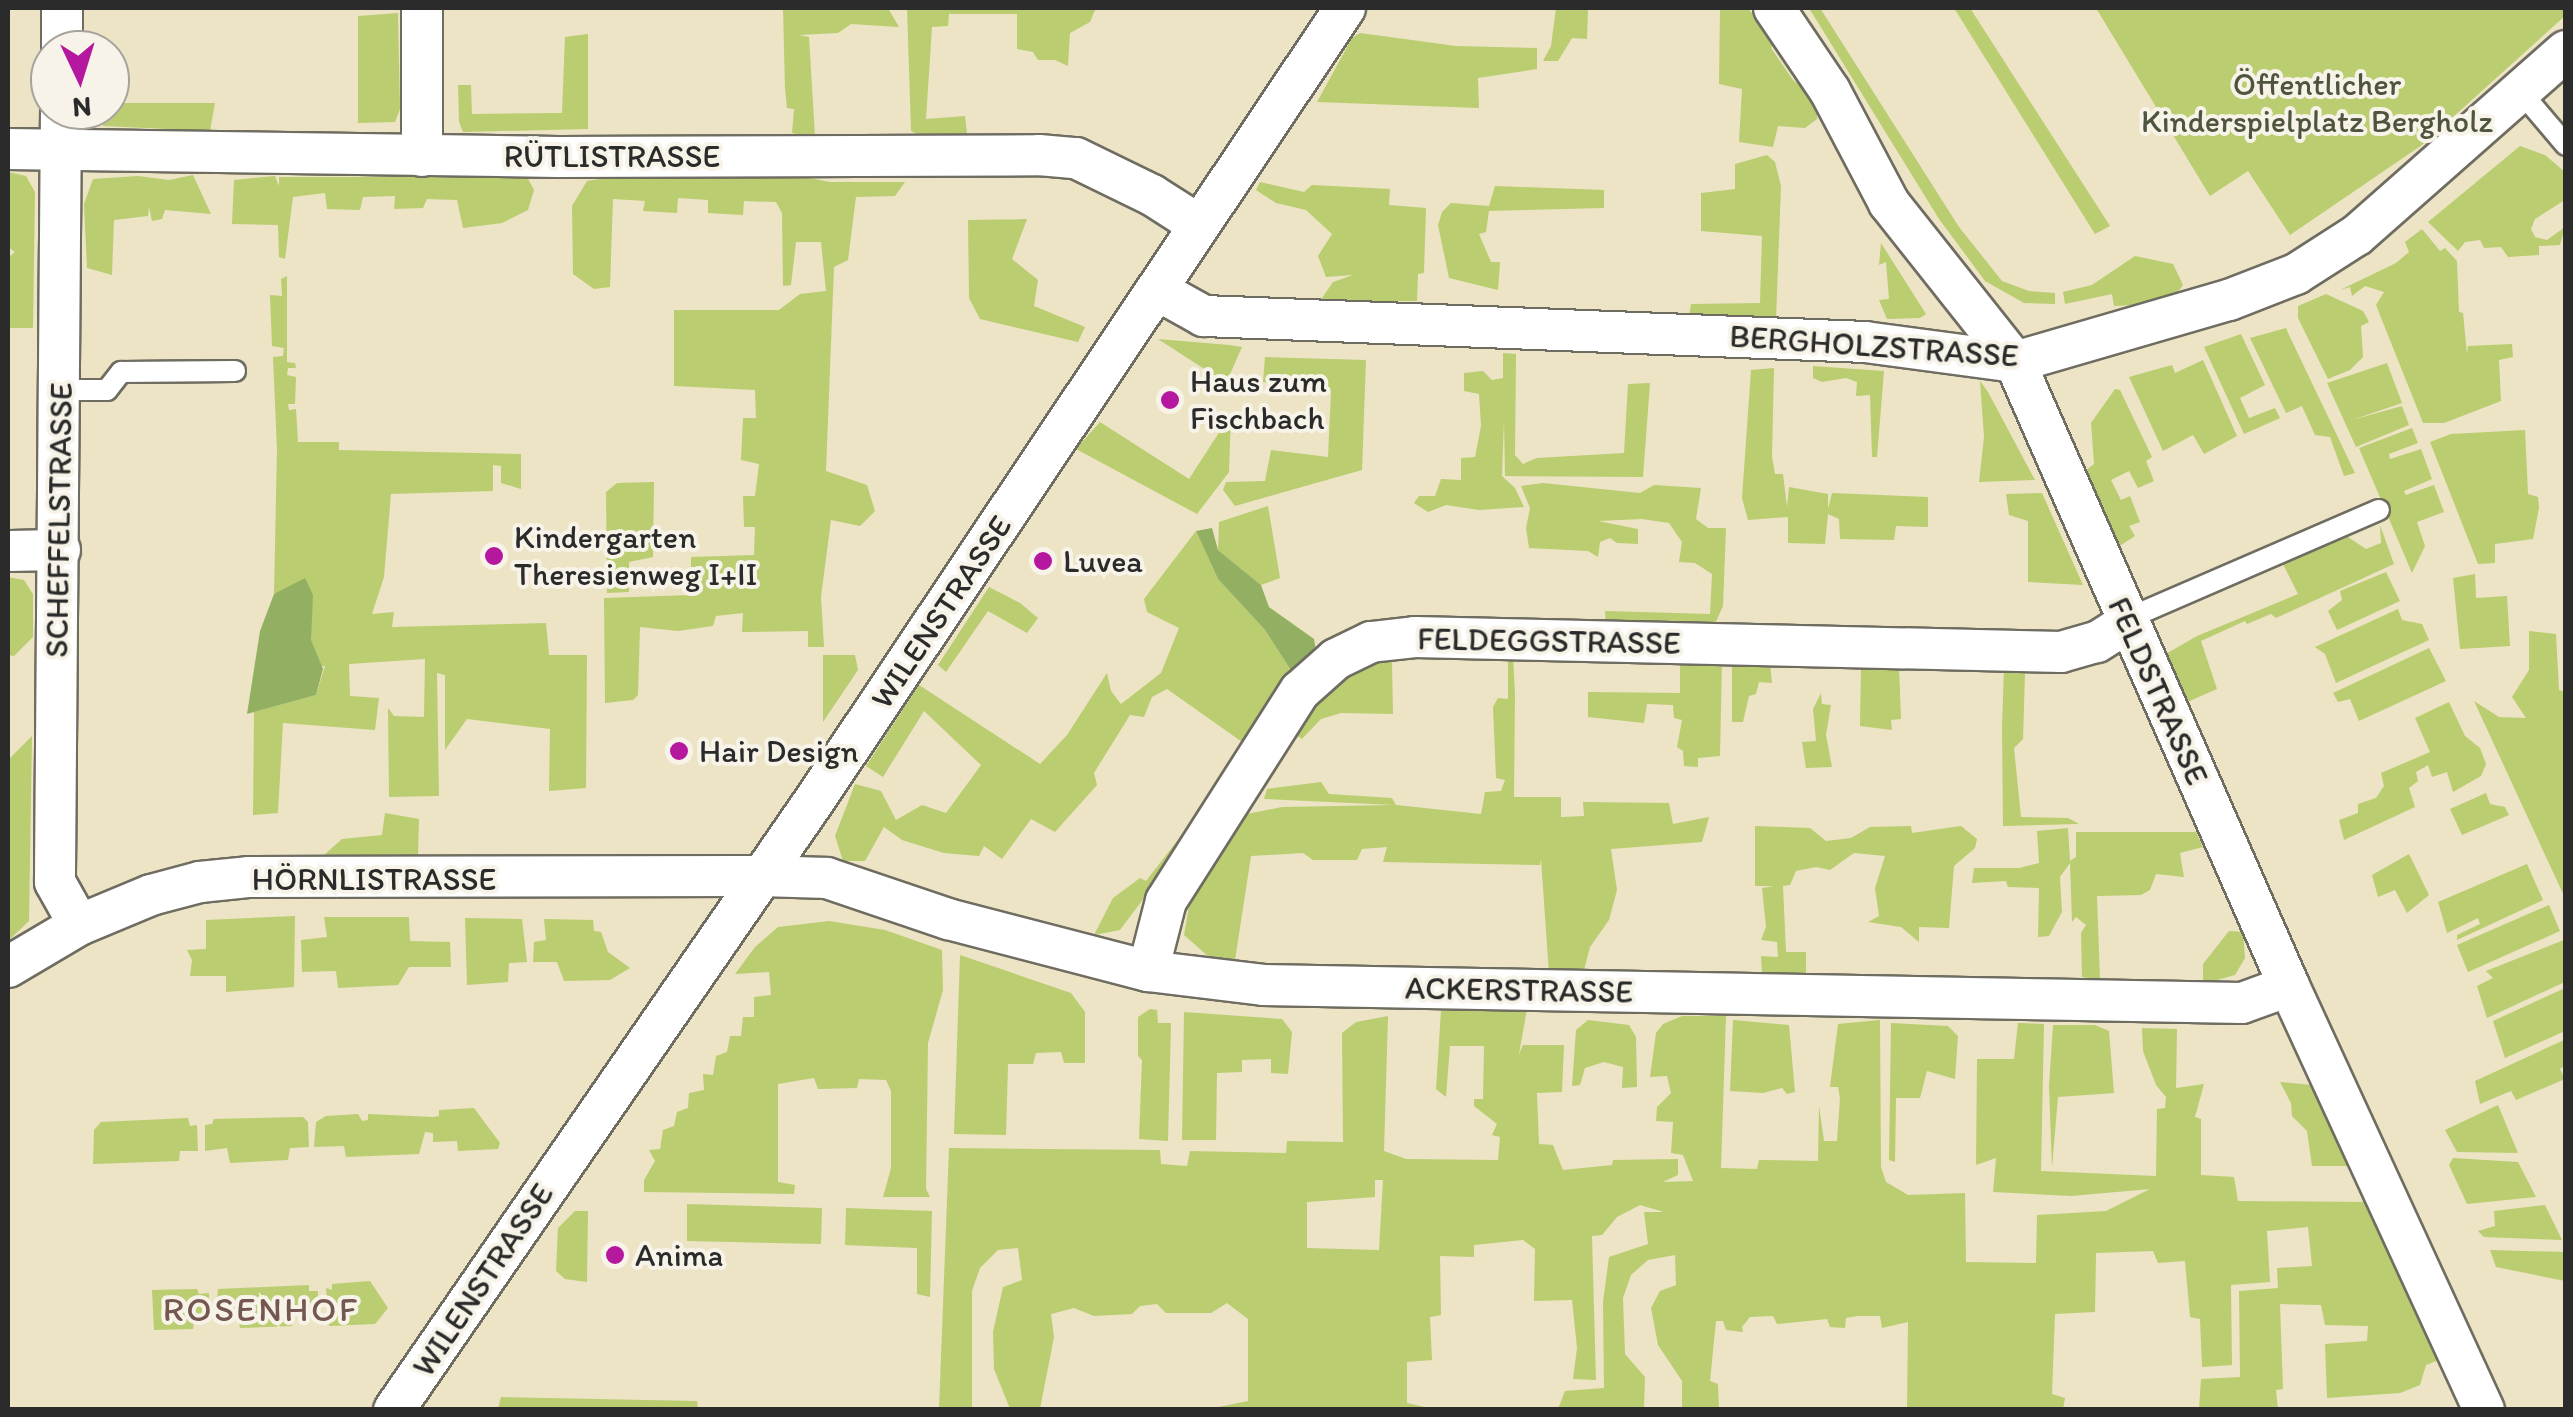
<!DOCTYPE html>
<html>
<head>
<meta charset="utf-8">
<style>
  body { margin:0 }
  #map { position:relative; width:2573px; height:1417px; overflow:hidden; background:#ece4c4; font-family:Itim,sans-serif }
  div>[style] { position:absolute }
  [style*='--x'] { left:calc(var(--x)*1px); top:calc(var(--y)*1px); width:calc(var(--w)*1px); rotate:calc(var(--a)*1deg) }
  .green>* { inset:0; background:#bacd70 }
  .forest>* { inset:0; background:#93b062 }
  .roads { filter:drop-shadow(2px 0 #6f6c61) drop-shadow(-2px 0 #6f6c61) drop-shadow(0 2px #6f6c61) drop-shadow(0 -2px #6f6c61) }
  .service>* { height:20px; margin:-10px; padding:0 10px; transform-origin:10px; border-radius:10px; background:#fff }
  .minor>* { height:40px; margin:-20px; padding:0 20px; transform-origin:20px; border-radius:20px; background:#fff }
  .dots>* { width:28px; height:28px; translate:-50% -50%; box-sizing:border-box; border:5px solid #f7f3e8; border-radius:50% }
  span { translate:-50% -50%; white-space:nowrap; text-align:center; line-height:1.15; -webkit-text-stroke:8px #f7f3e8; paint-order:stroke }
  .park-label { font-size:32px; color:#4f543c }
  .street-label { font-size:32px; color:#2b2b2b }
  .poi-label { font-size:32px; color:#2b2b2b }
  .left { translate:0 -50%; text-align:left }
  .neighbourhood-label { font-size:35px; color:#745750; letter-spacing:2.5px }
  .frame { position:absolute; inset:0; border:10px solid #2b2b2b; pointer-events:none }
  .north { position:absolute; left:30px; top:30px; width:100px; height:100px; box-sizing:border-box; background:#f7f3e8; border:2px solid #a5a39c; border-radius:50%; rotate:176deg; font-size:28px; font-weight:700; line-height:40px; text-align:center; color:#2b2b2b }
  .north::after { content:''; display:block; margin:auto; width:35px; height:45px; background:#b5179e; clip-path:polygon(50% 0,100% 100%,50% 72%,0 100%) }
</style>
</head>
<body>
<div id="map">
  <div class="green">
    <div style="clip-path:polygon(752px 8px,888px 8px,899px 27px,851px 24px,838px 33px,799px 35px,809px 37px,815px 137px,792px 133px,794px 109px,787px 108px,785px 88px,783px 9px)"></div>
    <div style="clip-path:polygon(907px 8px,1102px 8px,1095px 10px,1090px 22px,1070px 33px,1068px 66px,1055px 60px,1038px 60px,1033px 52px,1017px 49px,1017px 14px,949px 14px,948px 26px,932px 27px,926px 119px,965px 116px,967px 134px,921px 136px,911px 131px)"></div>
    <div style="clip-path:polygon(1556px 8px,1588px 8px,1587px 39px,1572px 38px,1558px 61px,1543px 61px,1551px 46px)"></div>
    <div style="clip-path:polygon(1720px 8px,1747px 8px,1778px 38px,1771px 48px,1793px 80px,1818px 101px,1817px 119px,1805px 128px,1778px 126px,1773px 147px,1739px 142px,1742px 89px,1719px 84px)"></div>
    <div style="clip-path:polygon(1809px 8px,1820px 8px,1959px 227px,2002px 281px,2029px 291px,2055px 293px,2055px 304px,2024px 303px,1985px 281px,1939px 219px)"></div>
    <div style="clip-path:polygon(1954px 8px,1970px 8px,2110px 226px,2095px 234px)"></div>
    <div style="clip-path:polygon(2096px 8px,2565px 8px,2566px 15px,2422px 145px,2290px 235px,2248px 171px,2210px 196px)"></div>
    <div style="clip-path:polygon(398px 13px,400px 109px,395px 122px,358px 123px,358px 16px)"></div>
    <div style="clip-path:polygon(1360px 33px,1456px 46px,1537px 48px,1537px 69px,1478px 78px,1479px 108px,1317px 102px,1352px 38px)"></div>
    <div style="clip-path:polygon(588px 34px,588px 129px,463px 132px,459px 122px,458px 85px,471px 85px,472px 114px,562px 113px,565px 37px)"></div>
    <div style="clip-path:polygon(110px 103px,215px 103px,210px 131px,103px 126px,104px 110px,110px 110px)"></div>
    <div style="clip-path:polygon(2520px 146px,2545px 155px,2565px 172px,2565px 200px,2535px 219px,2531px 229px,2535px 237px,2547px 240px,2565px 227px,2560px 245px,2539px 246px,2539px 255px,2508px 257px,2501px 247px,2484px 248px,2480px 240px,2465px 242px,2458px 251px,2428px 222px)"></div>
    <div style="clip-path:polygon(1767px 155px,1775px 162px,1781px 186px,1776px 320px,1689px 317px,1691px 304px,1760px 303px,1762px 236px,1701px 231px,1701px 193px,1735px 189px,1735px 164px)"></div>
    <div style="clip-path:polygon(8px 172px,26px 176px,35px 192px,33px 328px,8px 328px,8px 258px,15px 252px,8px 247px)"></div>
    <div style="clip-path:polygon(193px 175px,211px 214px,165px 210px,162px 219px,152px 221px,149px 207px,148px 216px,114px 220px,112px 275px,87px 268px,84px 204px,93px 179px,138px 176px,169px 180px)"></div>
    <div style="clip-path:polygon(625px 175px,710px 179px,798px 176px,830px 182px,905px 182px,895px 196px,856px 197px,848px 260px,834px 267px,826px 471px,867px 485px,875px 511px,860px 526px,831px 520px,821px 597px,824px 647px,808px 647px,808px 631px,742px 632px,743px 613px,716px 616px,713px 626px,678px 631px,640px 627px,638px 695px,633px 700px,605px 703px,604px 598px,691px 595px,691px 557px,754px 555px,755px 527px,744px 527px,743px 496px,755px 496px,759px 464px,741px 460px,743px 418px,756px 418px,755px 390px,674px 386px,674px 310px,779px 310px,800px 294px,826px 291px,821px 242px,796px 242px,791px 285px,783px 286px,782px 213px,776px 202px,744px 201px,743px 215px,708px 213px,708px 200px,678px 198px,677px 213px,643px 211px,645px 201px,613px 199px,610px 287px,594px 289px,573px 274px,572px 206px,587px 181px)"></div>
    <div style="clip-path:polygon(275px 176px,279px 186px,279px 177px,527px 177px,534px 190px,528px 210px,502px 223px,463px 228px,457px 200px,427px 199px,423px 208px,394px 209px,395px 196px,363px 197px,360px 210px,327px 209px,325px 193px,293px 197px,285px 259px,279px 257px,278px 225px,232px 224px,234px 180px)"></div>
    <div style="clip-path:polygon(1260px 182px,1304px 192px,1312px 185px,1390px 189px,1389px 205px,1426px 208px,1424px 273px,1418px 274px,1417px 301px,1320px 301px,1333px 282px,1353px 275px,1326px 277px,1318px 256px,1332px 234px,1306px 210px,1276px 203px,1256px 190px)"></div>
    <div style="clip-path:polygon(1495px 186px,1604px 190px,1604px 208px,1489px 211px,1486px 232px,1479px 234px,1491px 262px,1500px 262px,1498px 290px,1449px 278px,1438px 225px,1442px 212px,1451px 203px,1489px 206px)"></div>
    <div style="clip-path:polygon(1027px 219px,1012px 259px,1038px 280px,1034px 306px,1085px 327px,1078px 342px,980px 319px,969px 298px,968px 220px)"></div>
    <div style="clip-path:polygon(2422px 229px,2440px 251px,2445px 248px,2457px 261px,2459px 312px,2463px 313px,2467px 354px,2468px 346px,2512px 344px,2513px 357px,2499px 360px,2501px 401px,2444px 423px,2423px 423px,2376px 305px,2384px 292px,2365px 286px,2352px 296px,2350px 287px,2340px 290px,2396px 263px,2409px 252px,2405px 242px)"></div>
    <div style="clip-path:polygon(1881px 243px,1926px 314px,1920px 318px,1887px 319px,1879px 300px,1889px 299px,1886px 262px,1879px 265px)"></div>
    <div style="clip-path:polygon(2135px 256px,2173px 264px,2183px 285px,2177px 293px,2132px 305px,2114px 306px,2112px 294px,2065px 304px,2063px 292px,2092px 285px)"></div>
    <div style="clip-path:polygon(287px 276px,287px 362px,295px 363px,296px 368px,288px 368px,287px 375px,296px 377px,295px 404px,288px 404px,289px 410px,296px 409px,298px 442px,339px 442px,339px 450px,521px 454px,521px 489px,501px 483px,501px 466px,493px 465px,493px 491px,391px 494px,384px 577px,372px 614px,394px 612px,392px 627px,546px 623px,549px 655px,587px 655px,586px 788px,549px 791px,550px 729px,467px 719px,445px 750px,445px 675px,437px 673px,439px 796px,389px 797px,388px 708px,394px 716px,424px 717px,425px 659px,349px 664px,350px 696px,379px 698px,375px 730px,283px 723px,278px 813px,253px 815px,254px 712px,316px 695px,325px 666px,264px 670px,278px 599px,274px 594px,277px 449px,273px 357px,283px 356px,284px 348px,272px 346px,270px 295px,282px 296px,281px 279px)"></div>
    <div style="clip-path:polygon(2326px 294px,2363px 311px,2369px 322px,2361px 326px,2363px 357px,2350px 370px,2328px 379px,2298px 318px,2298px 306px)"></div>
    <div style="clip-path:polygon(2286px 328px,2289px 335px,2355px 473px,2344px 476px,2330px 437px,2315px 435px,2302px 406px,2286px 413px,2250px 338px)"></div>
    <div style="clip-path:polygon(2241px 334px,2265px 385px,2240px 398px,2249px 418px,2275px 408px,2280px 418px,2244px 434px,2204px 347px)"></div>
    <div style="clip-path:polygon(1158px 339px,1229px 345px,1242px 347px,1226px 383px)"></div>
    <div style="clip-path:polygon(1503px 353px,1516px 354px,1515px 455px,1523px 464px,1537px 458px,1624px 453px,1628px 384px,1650px 383px,1643px 477px,1505px 476px,1504px 420px,1502px 476px,1515px 488px,1524px 507px,1479px 510px,1446px 505px,1428px 512px,1414px 503px,1419px 496px,1435px 496px,1441px 479px,1461px 480px,1461px 458px,1475px 457px,1481px 426px,1479px 394px,1464px 391px,1464px 373px,1483px 371px,1492px 380px,1503px 378px)"></div>
    <div style="clip-path:polygon(1265px 357px,1366px 360px,1362px 470px,1235px 506px,1223px 490px,1226px 482px,1265px 481px,1271px 450px,1328px 457px,1331px 391px,1263px 382px)"></div>
    <div style="clip-path:polygon(2203px 360px,2237px 436px,2204px 454px,2193px 435px,2163px 451px,2129px 377px,2172px 365px,2175px 373px)"></div>
    <div style="clip-path:polygon(2387px 363px,2402px 403px,2352px 420px,2402px 406px,2409px 425px,2356px 447px,2327px 383px)"></div>
    <div style="clip-path:polygon(1813px 366px,1884px 371px,1877px 457px,1872px 457px,1870px 395px,1856px 396px,1857px 382px,1846px 378px,1822px 382px,1813px 378px)"></div>
    <div style="clip-path:polygon(1774px 368px,1772px 456px,1775px 474px,1783px 474px,1787px 507px,1789px 487px,1828px 494px,1828px 509px,1832px 493px,1928px 497px,1928px 527px,1896px 526px,1894px 540px,1840px 539px,1839px 519px,1828px 514px,1825px 544px,1788px 543px,1788px 517px,1748px 520px,1742px 498px,1751px 370px)"></div>
    <div style="clip-path:polygon(1980px 381px,1988px 392px,2035px 480px,1979px 482px,1984px 437px)"></div>
    <div style="clip-path:polygon(2115px 389px,2120px 390px,2152px 457px,2146px 461px,2154px 481px,2138px 488px,2129px 471px,2111px 480px,2121px 500px,2130px 496px,2140px 522px,2129px 526px,2135px 536px,2118px 547px,2139px 592px,2133px 592px,2080px 475px,2094px 464px,2091px 423px)"></div>
    <div style="clip-path:polygon(1231px 414px,1229px 472px,1197px 514px,1076px 449px,1100px 422px,1189px 479px)"></div>
    <div style="clip-path:polygon(2412px 428px,2418px 443px,2389px 454px,2390px 459px,2421px 449px,2432px 479px,2404px 491px,2406px 495px,2434px 485px,2444px 512px,2417px 522px,2425px 546px,2412px 573px,2359px 448px)"></div>
    <div style="clip-path:polygon(2525px 430px,2528px 494px,2538px 497px,2539px 508px,2533px 539px,2495px 544px,2495px 563px,2478px 564px,2430px 442px,2451px 434px)"></div>
    <div style="clip-path:polygon(654px 482px,653px 557px,629px 562px,629px 592px,607px 593px,606px 492px,617px 483px)"></div>
    <div style="clip-path:polygon(1543px 483px,1640px 493px,1654px 485px,1701px 488px,1696px 519px,1708px 528px,1726px 528px,1723px 606px,1714px 626px,1606px 627px,1605px 611px,1710px 614px,1712px 574px,1695px 563px,1679px 562px,1682px 542px,1669px 523px,1642px 519px,1598px 521px,1638px 529px,1638px 544px,1617px 543px,1610px 538px,1600px 542px,1598px 557px,1588px 551px,1529px 548px,1526px 528px,1530px 508px,1521px 486px)"></div>
    <div style="clip-path:polygon(2042px 493px,2083px 585px,2028px 582px,2028px 521px,2009px 515px,2006px 494px)"></div>
    <div style="clip-path:polygon(1268px 506px,1280px 578px,1261px 585px,1218px 550px,1219px 522px)"></div>
    <div style="clip-path:polygon(2380px 525px,2394px 564px,2276px 618px,2271px 614px,2247px 624px,2245px 621px,2201px 641px,2217px 689px,2185px 703px,2164px 655px,2197px 636px,2298px 594px,2282px 562px,2342px 533px,2366px 549px,2381px 543px)"></div>
    <div style="clip-path:polygon(1196px 531px,1218px 579px,1265px 630px,1292px 672px,1245px 744px,1167px 689px,1152px 697px,1144px 717px,1130px 715px,1094px 773px,1097px 785px,1055px 832px,1031px 819px,1002px 859px,984px 846px,979px 856px,944px 853px,902px 840px,884px 827px,865px 861px,843px 861px,835px 836px,855px 784px,881px 791px,896px 820px,922px 805px,946px 813px,981px 765px,924px 711px,883px 777px,866px 766px,919px 685px,1040px 764px,1067px 735px,1107px 673px,1111px 691px,1121px 704px,1161px 673px,1179px 628px,1147px 612px,1144px 599px)"></div>
    <div style="clip-path:polygon(2386px 572px,2400px 601px,2337px 630px,2328px 611px,2342px 600px,2340px 591px)"></div>
    <div style="clip-path:polygon(2475px 574px,2476px 598px,2507px 596px,2510px 646px,2460px 649px,2453px 578px)"></div>
    <div style="clip-path:polygon(8px 577px,24px 580px,33px 594px,33px 637px,14px 656px,8px 655px)"></div>
    <div style="clip-path:polygon(989px 587px,1020px 603px,1038px 618px,1027px 633px,988px 611px,946px 672px,938px 665px)"></div>
    <div style="clip-path:polygon(2398px 609px,2402px 620px,2422px 624px,2429px 640px,2336px 683px,2325px 654px,2315px 647px)"></div>
    <div style="clip-path:polygon(2529px 631px,2556px 634px,2559px 690px,2565px 692px,2565px 898px,2474px 701px,2499px 717px,2526px 718px,2512px 697px,2529px 670px)"></div>
    <div style="clip-path:polygon(2429px 648px,2446px 681px,2359px 721px,2350px 699px,2338px 702px,2333px 693px)"></div>
    <div style="clip-path:polygon(1508px 653px,1513px 655px,1515px 694px,1514px 797px,1561px 797px,1561px 817px,1584px 816px,1583px 802px,1669px 803px,1673px 824px,1709px 817px,1702px 842px,1611px 849px,1617px 890px,1609px 920px,1590px 947px,1583px 974px,1549px 974px,1541px 859px,1540px 865px,1383px 862px,1387px 847px,1362px 849px,1357px 860px,1313px 860px,1303px 853px,1251px 856px,1235px 960px,1208px 956px,1184px 935px,1189px 906px,1208px 862px,1247px 814px,1282px 807px,1394px 805px,1264px 799px,1267px 789px,1321px 782px,1329px 794px,1392px 798px,1396px 805px,1481px 814px,1485px 792px,1501px 791px,1505px 780px,1496px 778px,1493px 707px,1498px 698px,1508px 699px)"></div>
    <div style="clip-path:polygon(823px 655px,855px 655px,858px 670px,823px 722px)"></div>
    <div style="clip-path:polygon(1680px 656px,1722px 660px,1720px 756px,1698px 758px,1698px 767px,1684px 766px,1683px 751px,1677px 747px,1682px 720px,1674px 718px,1673px 705px,1647px 704px,1644px 723px,1588px 717px,1588px 692px,1680px 693px)"></div>
    <div style="clip-path:polygon(1379px 659px,1392px 662px,1393px 714px,1341px 713px,1321px 719px,1302px 739px,1293px 733px,1321px 693px)"></div>
    <div style="clip-path:polygon(1732px 662px,1770px 662px,1772px 683px,1759px 682px,1756px 694px,1749px 696px,1743px 722px,1732px 722px)"></div>
    <div style="clip-path:polygon(2009px 666px,2009px 673px,2025px 673px,2023px 739px,2014px 748px,2021px 817px,2068px 818px,2079px 824px,2003px 826px,2002px 727px,2004px 668px)"></div>
    <div style="clip-path:polygon(1861px 667px,1899px 667px,1901px 719px,1891px 720px,1892px 730px,1860px 726px)"></div>
    <div style="clip-path:polygon(1821px 693px,1822px 704px,1831px 705px,1826px 735px,1832px 767px,1806px 768px,1802px 742px,1816px 741px,1813px 709px)"></div>
    <div style="clip-path:polygon(2449px 702px,2465px 736px,2480px 748px,2486px 764px,2481px 776px,2453px 792px,2447px 772px,2432px 777px,2428px 765px,2416px 772px,2418px 781px,2409px 788px,2415px 807px,2344px 840px,2339px 820px,2358px 813px,2358px 804px,2376px 798px,2384px 786px,2381px 773px,2430px 752px,2415px 718px)"></div>
    <div style="clip-path:polygon(32px 736px,29px 921px,8px 941px,8px 760px)"></div>
    <div style="clip-path:polygon(2486px 793px,2490px 804px,2505px 807px,2509px 815px,2462px 835px,2450px 809px)"></div>
    <div style="clip-path:polygon(385px 813px,419px 819px,418px 856px,323px 856px,342px 839px,382px 835px)"></div>
    <div style="clip-path:polygon(1755px 826px,1810px 828px,1826px 841px,1851px 838px,1870px 827px,1911px 826px,1912px 833px,1961px 826px,1977px 839px,1975px 848px,1954px 866px,1949px 928px,1919px 927px,1919px 942px,1901px 927px,1868px 922px,1879px 916px,1875px 888px,1885px 856px,1854px 853px,1830px 870px,1816px 867px,1796px 871px,1790px 885px,1783px 886px,1786px 952px,1806px 952px,1806px 974px,1762px 974px,1761px 956px,1778px 957px,1777px 942px,1761px 940px,1766px 927px,1762px 888px,1774px 886px,1755px 886px)"></div>
    <div style="clip-path:polygon(2068px 828px,2070px 861px,2076px 857px,2076px 832px,2196px 832px,2203px 847px,2180px 853px,2184px 877px,2156px 874px,2150px 890px,2141px 895px,2097px 896px,2100px 980px,2082px 977px,2081px 933px,2086px 925px,2076px 917px,2072px 922px,2070px 863px,2060px 877px,2062px 912px,2049px 936px,2038px 937px,2039px 888px,2008px 887px,2006px 881px,1972px 883px,1974px 868px,2019px 868px,2039px 863px,2037px 831px)"></div>
    <div style="clip-path:polygon(1184px 832px,1186px 842px,1120px 930px,1094px 935px,1113px 898px,1140px 878px,1146px 881px)"></div>
    <div style="clip-path:polygon(2409px 854px,2429px 895px,2407px 913px,2395px 890px,2378px 897px,2372px 875px)"></div>
    <div style="clip-path:polygon(2527px 864px,2543px 900px,2457px 940px,2457px 935px,2480px 924px,2478px 918px,2447px 933px,2438px 902px)"></div>
    <div style="clip-path:polygon(2549px 905px,2560px 931px,2468px 972px,2457px 945px)"></div>
    <div style="clip-path:polygon(295px 916px,294px 987px,226px 992px,226px 976px,190px 976px,192px 960px,187px 950px,206px 949px,206px 920px)"></div>
    <div style="clip-path:polygon(324px 917px,409px 917px,410px 941px,450px 942px,451px 967px,409px 967px,398px 985px,338px 988px,336px 971px,302px 972px,301px 940px,327px 937px)"></div>
    <div style="clip-path:polygon(465px 918px,522px 919px,527px 962px,509px 963px,508px 982px,467px 985px)"></div>
    <div style="clip-path:polygon(544px 919px,593px 920px,594px 931px,601px 932px,608px 952px,630px 968px,610px 980px,564px 981px,557px 962px,533px 962px,534px 942px,546px 940px)"></div>
    <div style="clip-path:polygon(829px 921px,885px 930px,942px 950px,943px 990px,928px 1043px,926px 1189px,930px 1197px,883px 1197px,891px 1168px,891px 1091px,886px 1080px,859px 1079px,857px 1088px,818px 1089px,814px 1078px,778px 1084px,778px 1182px,795px 1185px,794px 1194px,644px 1192px,644px 1180px,655px 1161px,649px 1150px,660px 1149px,663px 1130px,674px 1126px,677px 1112px,688px 1108px,689px 1093px,704px 1090px,703px 1074px,713px 1075px,716px 1056px,727px 1052px,730px 1036px,741px 1036px,743px 1017px,754px 1017px,754px 997px,771px 995px,769px 972px,735px 974px,755px 947px,778px 927px)"></div>
    <div style="clip-path:polygon(2229px 931px,2243px 932px,2245px 958px,2235px 975px,2203px 984px,2203px 964px)"></div>
    <div style="clip-path:polygon(2564px 940px,2565px 982px,2487px 1018px,2477px 986px,2493px 978px,2486px 971px)"></div>
    <div style="clip-path:polygon(960px 955px,1071px 993px,1085px 1012px,1085px 1063px,1064px 1063px,1061px 1052px,1036px 1053px,1033px 1064px,1008px 1064px,1006px 1135px,954px 1134px)"></div>
    <div style="clip-path:polygon(2565px 988px,2565px 1031px,2505px 1058px,2493px 1021px)"></div>
    <div style="clip-path:polygon(1150px 1009px,1157px 1010px,1158px 1023px,1171px 1023px,1168px 1141px,1139px 1139px,1142px 1060px,1138px 1056px,1138px 1017px)"></div>
    <div style="clip-path:polygon(evenodd,1527px 1009px,1519px 1054px,1523px 1045px,1564px 1045px,1562px 1092px,1537px 1093px,1539px 1144px,1553px 1145px,1563px 1170px,1612px 1165px,1613px 1160px,1678px 1159px,1678px 1175px,1663px 1182px,1693px 1181px,1683px 1155px,1671px 1153px,1673px 1122px,1656px 1121px,1657px 1107px,1671px 1093px,1667px 1076px,1650px 1077px,1656px 1033px,1663px 1024px,1682px 1016px,1726px 1016px,1721px 1168px,1757px 1169px,1759px 1160px,1818px 1161px,1819px 1106px,1824px 1141px,1837px 1141px,1840px 1098px,1838px 1087px,1830px 1087px,1838px 1024px,1880px 1020px,1881px 1167px,1886px 1182px,1908px 1195px,1965px 1193px,1966px 1262px,2036px 1263px,2037px 1215px,2106px 1211px,2150px 1189px,2071px 1196px,1993px 1192px,1996px 1158px,1976px 1165px,1977px 1059px,2014px 1059px,2018px 1023px,2044px 1024px,2041px 1171px,2156px 1176px,2157px 1109px,2165px 1108px,2166px 1097px,2156px 1085px,2143px 1051px,2142px 1028px,2177px 1029px,2176px 1088px,2204px 1084px,2195px 1117px,2201px 1119px,2201px 1175px,2234px 1177px,2238px 1201px,2367px 1202px,2439px 1360px,2426px 1365px,2420px 1385px,2400px 1393px,2327px 1398px,2325px 1344px,2367px 1341px,2368px 1326px,2325px 1325px,2321px 1305px,2280px 1304px,2283px 1389px,2276px 1390px,2278px 1409px,2199px 1409px,2201px 1379px,2240px 1377px,2239px 1291px,2278px 1288px,2277px 1268px,2312px 1266px,2308px 1227px,2267px 1231px,2270px 1282px,2231px 1285px,2232px 1365px,2202px 1367px,2200px 1319px,2190px 1317px,2185px 1261px,2158px 1263px,2153px 1251px,2096px 1253px,2095px 1312px,2055px 1314px,2052px 1394px,2065px 1398px,2063px 1409px,1907px 1409px,1908px 1322px,1882px 1328px,1880px 1316px,1858px 1316px,1846px 1318px,1845px 1328px,1830px 1327px,1827px 1319px,1777px 1324px,1773px 1316px,1750px 1317px,1742px 1327px,1743px 1332px,1726px 1330px,1723px 1321px,1716px 1321px,1710px 1381px,1718px 1384px,1719px 1409px,1682px 1409px,1682px 1381px,1658px 1345px,1651px 1308px,1660px 1291px,1676px 1285px,1675px 1255px,1648px 1260px,1631px 1275px,1623px 1298px,1625px 1354px,1645px 1377px,1644px 1409px,1558px 1409px,1565px 1391px,1604px 1388px,1603px 1302px,1609px 1257px,1648px 1244px,1644px 1212px,1664px 1212px,1640px 1205px,1617px 1217px,1602px 1235px,1592px 1236px,1596px 1380px,1573px 1379px,1577px 1348px,1572px 1300px,1534px 1301px,1535px 1249px,1523px 1240px,1474px 1245px,1474px 1257px,1440px 1256px,1441px 1315px,1430px 1317px,1432px 1360px,1407px 1362px,1407px 1403px,1433px 1409px,1209px 1409px,1248px 1401px,1248px 1319px,1227px 1303px,1211px 1313px,1166px 1313px,1157px 1304px,1140px 1306px,1132px 1314px,1094px 1316px,1074px 1308px,1051px 1314px,1054px 1337px,1040px 1409px,1010px 1409px,994px 1369px,993px 1332px,1003px 1287px,1022px 1280px,1018px 1248px,998px 1250px,980px 1268px,972px 1291px,972px 1409px,939px 1410px,949px 1148px,1160px 1150px,1161px 1164px,1187px 1166px,1190px 1151px,1286px 1153px,1287px 1141px,1343px 1142px,1342px 1033px,1356px 1022px,1388px 1016px,1384px 1151px,1406px 1159px,1498px 1160px,1500px 1137px,1492px 1135px,1497px 1124px,1474px 1106px,1474px 1099px,1483px 1099px,1484px 1046px,1450px 1046px,1446px 1097px,1436px 1089px,1441px 1011px,1527px 1009px,1375px 1180px,1383px 1180px,1379px 1250px,1307px 1248px,1307px 1202px,1375px 1197px,1375px 1180px)"></div>
    <div style="clip-path:polygon(1184px 1012px,1282px 1019px,1292px 1032px,1288px 1074px,1271px 1073px,1271px 1059px,1242px 1060px,1242px 1072px,1217px 1073px,1216px 1140px,1182px 1140px)"></div>
    <div style="clip-path:polygon(1588px 1020px,1629px 1025px,1636px 1037px,1637px 1087px,1622px 1088px,1623px 1067px,1604px 1062px,1585px 1068px,1580px 1085px,1572px 1086px,1576px 1030px)"></div>
    <div style="clip-path:polygon(1733px 1020px,1789px 1025px,1795px 1092px,1787px 1094px,1782px 1088px,1763px 1093px,1730px 1091px)"></div>
    <div style="clip-path:polygon(1891px 1023px,1948px 1026px,1958px 1036px,1955px 1079px,1927px 1071px,1920px 1098px,1896px 1098px,1895px 1162px,1889px 1160px)"></div>
    <div style="clip-path:polygon(2053px 1025px,2095px 1025px,2109px 1031px,2114px 1093px,2058px 1097px,2052px 1168px,2049px 1086px)"></div>
    <div style="clip-path:polygon(2564px 1040px,2565px 1065px,2560px 1069px,2565px 1079px,2516px 1100px,2511px 1091px,2480px 1104px,2475px 1081px)"></div>
    <div style="clip-path:polygon(2280px 1082px,2312px 1085px,2349px 1166px,2312px 1166px,2307px 1131px,2292px 1116px,2291px 1103px)"></div>
    <div style="clip-path:polygon(2498px 1105px,2518px 1153px,2457px 1152px,2445px 1130px)"></div>
    <div style="clip-path:polygon(474px 1108px,500px 1143px,498px 1149px,458px 1151px,457px 1141px,433px 1142px,433px 1133px,425px 1132px,419px 1154px,346px 1157px,344px 1146px,314px 1147px,316px 1122px,326px 1116px,358px 1114px,362px 1121px,368px 1120px,368px 1114px,433px 1117px,439px 1116px,439px 1110px)"></div>
    <div style="clip-path:polygon(303px 1117px,308px 1122px,309px 1147px,290px 1148px,288px 1160px,230px 1163px,227px 1148px,205px 1151px,205px 1125px,212px 1124px,214px 1119px)"></div>
    <div style="clip-path:polygon(188px 1118px,190px 1126px,197px 1125px,198px 1151px,180px 1151px,179px 1161px,93px 1164px,94px 1130px,101px 1122px)"></div>
    <div style="clip-path:polygon(2453px 1158px,2518px 1162px,2536px 1197px,2467px 1204px,2449px 1165px)"></div>
    <div style="clip-path:polygon(687px 1204px,822px 1208px,821px 1244px,687px 1241px)"></div>
    <div style="clip-path:polygon(2545px 1205px,2562px 1240px,2484px 1237px,2478px 1231px,2495px 1226px,2494px 1211px)"></div>
    <div style="clip-path:polygon(846px 1208px,932px 1211px,930px 1297px,917px 1294px,917px 1248px,845px 1245px)"></div>
    <div style="clip-path:polygon(575px 1211px,588px 1211px,587px 1282px,565px 1279px,556px 1271px,558px 1228px)"></div>
    <div style="clip-path:polygon(2490px 1250px,2565px 1252px,2565px 1281px,2496px 1267px)"></div>
    <div style="clip-path:polygon(370px 1281px,388px 1308px,375px 1324px,329px 1326px,326px 1288px,332px 1290px,332px 1284px)"></div>
    <div style="clip-path:polygon(309px 1285px,309px 1291px,318px 1291px,318px 1309px,293px 1310px,292px 1326px,240px 1328px,237px 1312px,216px 1313px,218px 1289px)"></div>
    <div style="clip-path:polygon(197px 1289px,199px 1294px,209px 1293px,209px 1313px,195px 1314px,193px 1329px,154px 1330px,152px 1290px)"></div>
    <div style="clip-path:polygon(501px 1397px,697px 1401px,698px 1409px,498px 1409px)"></div>
  </div>
  <div class="forest">
    <div style="clip-path:polygon(1212px 528px,1218px 550px,1261px 585px,1269px 607px,1314px 639px,1317px 657px,1292px 672px,1265px 630px,1218px 579px,1196px 531px)"></div>
    <div style="clip-path:polygon(305px 578px,313px 595px,311px 640px,323px 669px,316px 695px,247px 714px,260px 631px,274px 594px)"></div>
  </div>
  <div class="roads">
    <div class="service">
      <div style="--x:2520;--y:91;--w:71;--a:49.6"></div>
      <div style="--x:61;--y:390;--w:46;--a:0"></div>
      <div style="--x:107;--y:390;--w:23;--a:-52"></div>
      <div style="--x:121;--y:372;--w:114;--a:-0.5"></div>
      <div style="--x:2128;--y:623;--w:19;--a:-36"></div>
      <div style="--x:2143;--y:612;--w:257;--a:-23.4"></div>
    </div>
    <div class="minor">
      <div style="--x:1774;--y:8;--w:100;--a:56"></div>
      <div style="--x:1830;--y:91;--w:127;--a:62.2"></div>
      <div style="--x:1889;--y:203;--w:203;--a:51.6"></div>
      <div style="--x:2015;--y:362;--w:682;--a:66.29"></div>
      <div style="--x:2289;--y:986;--w:467;--a:65.3"></div>
      <div style="--x:62;--y:50;--w:42;--a:-90"></div>
      <div style="--x:61;--y:110;--w:772;--a:90.45"></div>
      <div style="--x:55;--y:882;--w:49;--a:60.8"></div>
      <div style="--x:8;--y:149;--w:550;--a:0.83"></div>
      <div style="--x:558;--y:157;--w:481;--a:-0.2"></div>
      <div style="--x:1039;--y:155;--w:37;--a:5"></div>
      <div style="--x:1076;--y:158;--w:85;--a:26"></div>
      <div style="--x:1152;--y:195;--w:56;--a:32.6"></div>
      <div style="--x:422;--y:156;--w:148;--a:-90"></div>
      <div style="--x:1157;--y:290;--w:54;--a:29"></div>
      <div style="--x:1204;--y:316;--w:662;--a:2.25"></div>
      <div style="--x:1865;--y:342;--w:151;--a:7.6"></div>
      <div style="--x:2015;--y:362;--w:223;--a:-16.2"></div>
      <div style="--x:2229;--y:300;--w:72;--a:-21.2"></div>
      <div style="--x:2296;--y:274;--w:72;--a:-32.6"></div>
      <div style="--x:2357;--y:235;--w:278;--a:-41.4"></div>
      <div style="--x:8;--y:551;--w:52;--a:-1.1"></div>
      <div style="--x:8;--y:967;--w:82;--a:-30.6"></div>
      <div style="--x:79;--y:925;--w:78;--a:-22.6"></div>
      <div style="--x:151;--y:895;--w:51;--a:-14.9"></div>
      <div style="--x:200;--y:882;--w:48;--a:-5.9"></div>
      <div style="--x:248;--y:877;--w:513;--a:-0.11"></div>
      <div style="--x:761;--y:876;--w:66;--a:1.7"></div>
      <div style="--x:827;--y:878;--w:128;--a:18.7"></div>
      <div style="--x:948;--y:919;--w:207;--a:14.6"></div>
      <div style="--x:1148;--y:971;--w:116;--a:6.9"></div>
      <div style="--x:1263;--y:985;--w:979;--a:1.05"></div>
      <div style="--x:2242;--y:1003;--w:50;--a:-19.9"></div>
      <div style="--x:1148;--y:971;--w:72;--a:-75.6"></div>
      <div style="--x:1166;--y:901;--w:249;--a:-57.5"></div>
      <div style="--x:1300;--y:691;--w:48;--a:-41.6"></div>
      <div style="--x:1336;--y:659;--w:39;--a:-26"></div>
      <div style="--x:1371;--y:642;--w:44;--a:-6.5"></div>
      <div style="--x:1415;--y:637;--w:646;--a:1.33"></div>
      <div style="--x:2061;--y:652;--w:37;--a:-16"></div>
      <div style="--x:2097;--y:642;--w:36;--a:-32"></div>
      <div style="--x:394;--y:1410;--w:740;--a:-55.41"></div>
      <div style="--x:814;--y:801;--w:954;--a:-56.19"></div>
    </div>
  </div>
  <div class="dots">
    <div style="left:1170px;top:400px;background:#b5179e"></div>
    <div style="left:494px;top:556px;background:#b5179e"></div>
    <div style="left:1043px;top:561px;background:#b5179e"></div>
    <div style="left:679px;top:751px;background:#b5179e"></div>
    <div style="left:615px;top:1255px;background:#b5179e"></div>
  </div>
  <div class="park-label">
    <span style="left:2317px;top:103px">Öffentlicher<br>Kinderspielplatz Bergholz</span>
  </div>
  <div class="street-label">
    <span style="left:612px;top:156px">RÜTLISTRASSE</span>
    <span style="left:1874px;top:346px;rotate:4deg">BERGHOLZSTRASSE</span>
    <span style="left:59px;top:520px;rotate:-89deg">SCHEFFELSTRASSE</span>
    <span style="left:941px;top:612px;rotate:-56deg">WILENSTRASSE</span>
    <span style="left:1549px;top:641px;rotate:1deg">FELDEGGSTRASSE</span>
    <span style="left:2158px;top:691px;rotate:66deg">FELDSTRASSE</span>
    <span style="left:374px;top:879px">HÖRNLISTRASSE</span>
    <span style="left:1519px;top:990px;rotate:1deg">ACKERSTRASSE</span>
    <span style="left:483px;top:1280px;rotate:-56deg">WILENSTRASSE</span>
  </div>
  <div class="poi-label">
    <span class="left" style="left:1190px;top:400px">Haus zum<br>Fischbach</span>
    <span class="left" style="left:514px;top:556px">Kindergarten<br>Theresienweg I+II</span>
    <span class="left" style="left:1063px;top:561px">Luvea</span>
    <span class="left" style="left:699px;top:751px">Hair Design</span>
    <span class="left" style="left:635px;top:1255px">Anima</span>
  </div>
  <div class="neighbourhood-label">
    <span style="left:261px;top:1309px">ROSENHOF</span>
  </div>
  <div class="frame"></div>
  <div class="north">N</div>
</div>
</body>
</html>
